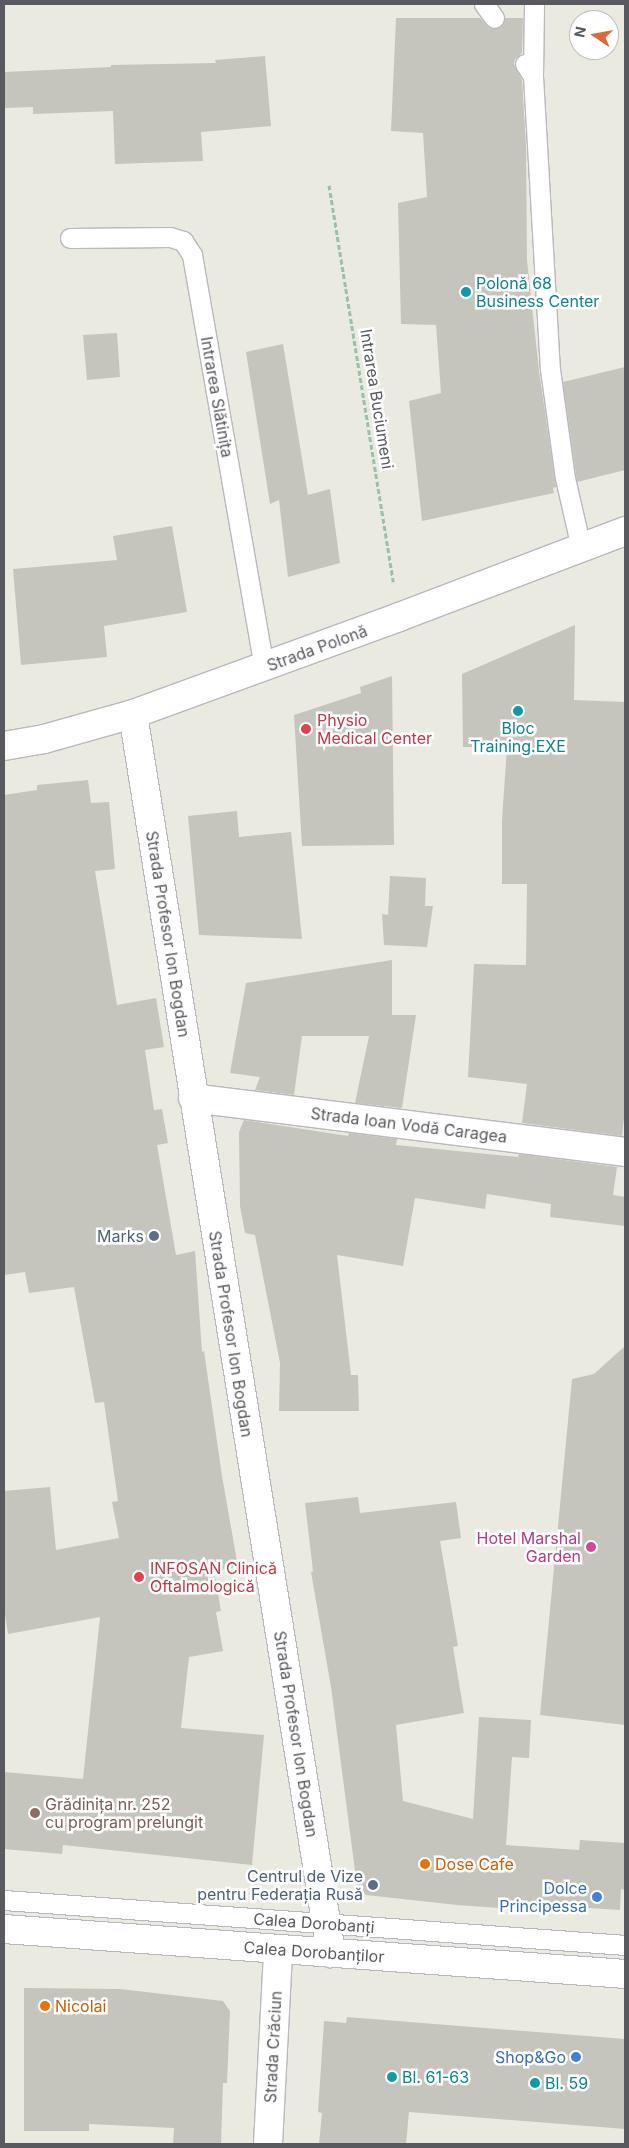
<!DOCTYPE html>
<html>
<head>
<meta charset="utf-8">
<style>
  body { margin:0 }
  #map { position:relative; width:629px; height:2148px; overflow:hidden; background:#eaeae0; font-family:Inter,sans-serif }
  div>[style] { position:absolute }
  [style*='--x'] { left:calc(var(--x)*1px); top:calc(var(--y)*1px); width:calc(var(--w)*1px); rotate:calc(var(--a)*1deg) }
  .building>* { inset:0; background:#c6c5bd }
  .path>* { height:3px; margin-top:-1.5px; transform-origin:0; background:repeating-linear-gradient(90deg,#99c0ad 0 5px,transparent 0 7.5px) }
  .roads { filter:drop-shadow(1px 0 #b8b8be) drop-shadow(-1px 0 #b8b8be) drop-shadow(0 1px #b8b8be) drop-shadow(0 -1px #b8b8be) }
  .lane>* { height:19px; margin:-9.5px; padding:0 9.5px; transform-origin:9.5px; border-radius:9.5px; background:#fff }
  .street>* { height:28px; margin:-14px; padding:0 14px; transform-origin:14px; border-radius:14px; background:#fff }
  .secondary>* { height:28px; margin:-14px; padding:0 14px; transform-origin:14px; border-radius:14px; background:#fff }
  .dots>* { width:14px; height:14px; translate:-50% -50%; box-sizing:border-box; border:2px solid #fff; border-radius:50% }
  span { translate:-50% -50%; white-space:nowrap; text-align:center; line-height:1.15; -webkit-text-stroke:5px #fff; paint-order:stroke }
  .culture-label { font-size:16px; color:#0d838f }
  .left { translate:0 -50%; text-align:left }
  .street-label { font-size:16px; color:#595a60 }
  .health-label { font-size:16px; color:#be3a42 }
  .service-label { font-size:16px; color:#4e5e75 }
  .right { translate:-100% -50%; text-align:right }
  .hotel-label { font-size:16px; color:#b23c85 }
  .education-label { font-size:16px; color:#785e54 }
  .food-label { font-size:16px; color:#c56008 }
  .shop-label { font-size:16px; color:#366cbe }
  .frame { position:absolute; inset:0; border:5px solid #595a60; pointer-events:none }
  .north { position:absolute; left:569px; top:10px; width:50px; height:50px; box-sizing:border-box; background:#fff; border:1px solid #bdbdbf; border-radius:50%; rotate:282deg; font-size:14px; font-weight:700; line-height:20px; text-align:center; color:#595a60 }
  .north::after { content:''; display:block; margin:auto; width:18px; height:22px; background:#d76c3a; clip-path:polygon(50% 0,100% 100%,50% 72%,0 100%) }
</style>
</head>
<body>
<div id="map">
  <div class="building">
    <div style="clip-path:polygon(396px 18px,480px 18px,489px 28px,495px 29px,501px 27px,505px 18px,523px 18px,522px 53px,515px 59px,514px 64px,522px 80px,526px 146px,527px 260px,539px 371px,556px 487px,553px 488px,554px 493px,422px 521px,409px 401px,441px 393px,436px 325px,401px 324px,398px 203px,427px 197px,423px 133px,391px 131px)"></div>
    <div style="clip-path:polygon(265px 56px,271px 126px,201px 132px,203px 161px,115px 164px,113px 111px,33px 114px,33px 107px,4px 108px,4px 72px,111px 67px,111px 65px,216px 63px,215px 60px)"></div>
    <div style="clip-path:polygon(117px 333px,120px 377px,87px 380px,83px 335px)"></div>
    <div style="clip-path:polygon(283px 344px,308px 495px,330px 489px,340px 563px,288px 577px,279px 500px,270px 504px,246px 352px)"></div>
    <div style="clip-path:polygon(625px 367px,625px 470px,577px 482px,563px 382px)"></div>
    <div style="clip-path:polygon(172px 526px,187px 612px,104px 626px,107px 657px,21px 665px,13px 569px,117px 560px,113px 536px)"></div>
    <div style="clip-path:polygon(575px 625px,574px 700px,625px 702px,625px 1109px,622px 1136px,522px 1123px,527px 1084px,468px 1077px,474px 964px,526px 965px,527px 884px,502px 884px,502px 820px,507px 747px,463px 747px,462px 674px)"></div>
    <div style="clip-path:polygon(392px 676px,394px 845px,302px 846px,294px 715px,361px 693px,360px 687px)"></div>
    <div style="clip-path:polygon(88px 780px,91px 803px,109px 802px,115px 869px,95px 871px,117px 1005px,156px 998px,164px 1047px,145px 1050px,154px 1110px,162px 1109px,168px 1143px,157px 1145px,176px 1255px,195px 1251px,202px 1352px,204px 1351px,222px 1476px,238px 1567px,214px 1571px,221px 1611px,216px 1612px,223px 1651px,189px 1657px,181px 1728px,264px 1735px,252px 1865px,63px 1845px,62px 1854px,4px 1849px,4px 1772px,83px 1779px,100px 1617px,8px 1634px,4px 1608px,4px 1491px,50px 1487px,56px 1550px,119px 1538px,112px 1502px,118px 1501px,104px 1402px,95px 1403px,74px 1287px,29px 1293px,25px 1272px,4px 1275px,4px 795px,37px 790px,37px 785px)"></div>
    <div style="clip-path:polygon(237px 811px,239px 837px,291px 832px,302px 939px,199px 935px,188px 816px)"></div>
    <div style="clip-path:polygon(390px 876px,426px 878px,425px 906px,433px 906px,427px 947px,384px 945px,382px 914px,388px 915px)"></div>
    <div style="clip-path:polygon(392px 960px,392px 1015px,416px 1015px,402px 1108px,355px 1103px,369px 1036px,302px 1036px,294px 1095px,255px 1090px,260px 1077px,230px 1073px,246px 983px)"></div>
    <div style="clip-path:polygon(244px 1120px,348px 1136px,349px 1133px,397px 1139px,396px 1145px,518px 1157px,519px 1154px,617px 1167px,613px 1195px,625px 1197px,625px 1226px,550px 1217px,551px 1204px,487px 1194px,485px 1209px,415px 1198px,403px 1266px,337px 1255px,351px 1375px,358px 1375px,359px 1411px,279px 1411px,280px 1363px,255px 1235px,245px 1233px,240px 1206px,239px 1132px)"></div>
    <div style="clip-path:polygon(625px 1346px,625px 1725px,540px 1715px,572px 1379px,594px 1374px)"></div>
    <div style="clip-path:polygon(358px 1497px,360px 1513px,456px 1502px,461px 1538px,440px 1541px,458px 1646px,453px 1647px,464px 1713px,396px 1725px,403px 1801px,473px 1819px,479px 1717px,531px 1720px,529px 1758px,512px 1757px,506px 1845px,579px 1850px,580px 1840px,625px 1843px,625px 1890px,621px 1889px,620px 1910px,557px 1906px,557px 1912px,457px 1905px,366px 1895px,357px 1886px,331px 1687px,311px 1572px,313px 1571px,305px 1503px)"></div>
    <div style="clip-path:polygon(24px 1988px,120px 1989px,223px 2001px,230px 2011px,227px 2083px,223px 2083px,221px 2144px,173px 2144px,174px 2128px,89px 2124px,89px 2131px,24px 2131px)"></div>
    <div style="clip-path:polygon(347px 2017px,625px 2039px,625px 2129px,409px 2112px,406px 2144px,319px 2144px,322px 2113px,318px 2112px,324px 2021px,346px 2023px)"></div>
  </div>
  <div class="path">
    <div style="--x:329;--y:185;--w:402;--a:80.8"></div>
  </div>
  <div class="roads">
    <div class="lane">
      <div style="--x:484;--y:4;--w:17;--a:54"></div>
      <div style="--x:525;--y:64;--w:14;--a:56"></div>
      <div style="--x:533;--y:76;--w:72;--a:-89.2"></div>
      <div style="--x:533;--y:76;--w:293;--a:86.7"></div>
      <div style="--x:550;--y:369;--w:110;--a:82.2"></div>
      <div style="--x:565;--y:478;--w:72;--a:77.1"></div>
      <div style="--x:70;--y:238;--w:100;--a:-0.6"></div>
      <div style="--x:170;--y:237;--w:14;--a:17"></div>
      <div style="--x:183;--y:241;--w:17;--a:57"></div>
      <div style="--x:192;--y:255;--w:419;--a:80.1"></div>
      <div style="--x:4;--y:1900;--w:623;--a:4.14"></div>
    </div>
    <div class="street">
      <div style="--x:133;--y:714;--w:1255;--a:80.92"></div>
      <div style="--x:193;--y:1098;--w:435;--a:7.1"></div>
      <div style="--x:268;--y:2144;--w:194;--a:-87"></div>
    </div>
    <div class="secondary">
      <div style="--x:4;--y:746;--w:41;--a:-9.9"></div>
      <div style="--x:44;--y:739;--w:92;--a:-15.7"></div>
      <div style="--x:133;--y:714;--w:283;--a:-20"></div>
      <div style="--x:399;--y:617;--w:242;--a:-20.8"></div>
      <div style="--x:4;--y:1929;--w:623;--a:4.14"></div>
    </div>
  </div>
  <div class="dots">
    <div style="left:466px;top:292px;background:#0f9aa8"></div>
    <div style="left:518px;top:711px;background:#0f9aa8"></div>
    <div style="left:306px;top:729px;background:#e0444e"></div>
    <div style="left:154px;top:1236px;background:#5c6f8a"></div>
    <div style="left:591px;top:1547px;background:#d1479c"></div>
    <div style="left:139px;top:1577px;background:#e0444e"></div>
    <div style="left:35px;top:1813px;background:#8d6e63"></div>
    <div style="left:425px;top:1864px;background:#e8710a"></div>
    <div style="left:373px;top:1885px;background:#5c6f8a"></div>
    <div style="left:597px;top:1897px;background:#3f7fe0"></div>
    <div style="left:45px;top:2006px;background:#e8710a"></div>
    <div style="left:576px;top:2057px;background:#3f7fe0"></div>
    <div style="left:392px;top:2077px;background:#0f9aa8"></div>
    <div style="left:535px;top:2083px;background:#0f9aa8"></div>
  </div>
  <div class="culture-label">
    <span class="left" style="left:476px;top:292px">Polonă 68<br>Business Center</span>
    <span style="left:518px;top:737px">Bloc<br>Training.EXE</span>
    <span class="left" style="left:402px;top:2077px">Bl. 61-63</span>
    <span class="left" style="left:545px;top:2083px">Bl. 59</span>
  </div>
  <div class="street-label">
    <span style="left:217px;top:397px;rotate:80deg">Intrarea Slătinița</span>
    <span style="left:377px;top:399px;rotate:81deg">Intrarea Buciumeni</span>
    <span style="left:317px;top:648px;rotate:-20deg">Strada Polonă</span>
    <span style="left:168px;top:934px;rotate:81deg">Strada Profesor Ion Bogdan</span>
    <span style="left:409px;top:1125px;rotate:7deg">Strada Ioan Vodă Caragea</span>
    <span style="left:231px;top:1334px;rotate:81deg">Strada Profesor Ion Bogdan</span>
    <span style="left:296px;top:1734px;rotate:81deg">Strada Profesor Ion Bogdan</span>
    <span style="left:314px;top:1923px;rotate:4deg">Calea Dorobanți</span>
    <span style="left:314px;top:1952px;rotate:4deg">Calea Dorobanților</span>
    <span style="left:273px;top:2047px;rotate:-87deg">Strada Crăciun</span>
  </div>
  <div class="health-label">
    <span class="left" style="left:317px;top:729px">Physio<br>Medical Center</span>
    <span class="left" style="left:150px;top:1577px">INFOSAN Clinică<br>Oftalmologică</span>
  </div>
  <div class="service-label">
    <span class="right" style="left:144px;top:1236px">Marks</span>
    <span class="right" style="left:363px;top:1885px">Centrul de Vize<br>pentru Federația Rusă</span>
  </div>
  <div class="hotel-label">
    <span class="right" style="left:581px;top:1547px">Hotel Marshal<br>Garden</span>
  </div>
  <div class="education-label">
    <span class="left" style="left:45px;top:1813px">Grădinița nr. 252<br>cu program prelungit</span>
  </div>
  <div class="food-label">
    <span class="left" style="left:435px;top:1864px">Dose Cafe</span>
    <span class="left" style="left:55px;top:2006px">Nicolai</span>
  </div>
  <div class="shop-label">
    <span class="right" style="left:587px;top:1897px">Dolce<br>Principessa</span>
    <span class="right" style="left:566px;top:2057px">Shop&amp;Go</span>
  </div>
  <div class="frame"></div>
  <div class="north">N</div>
</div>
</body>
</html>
